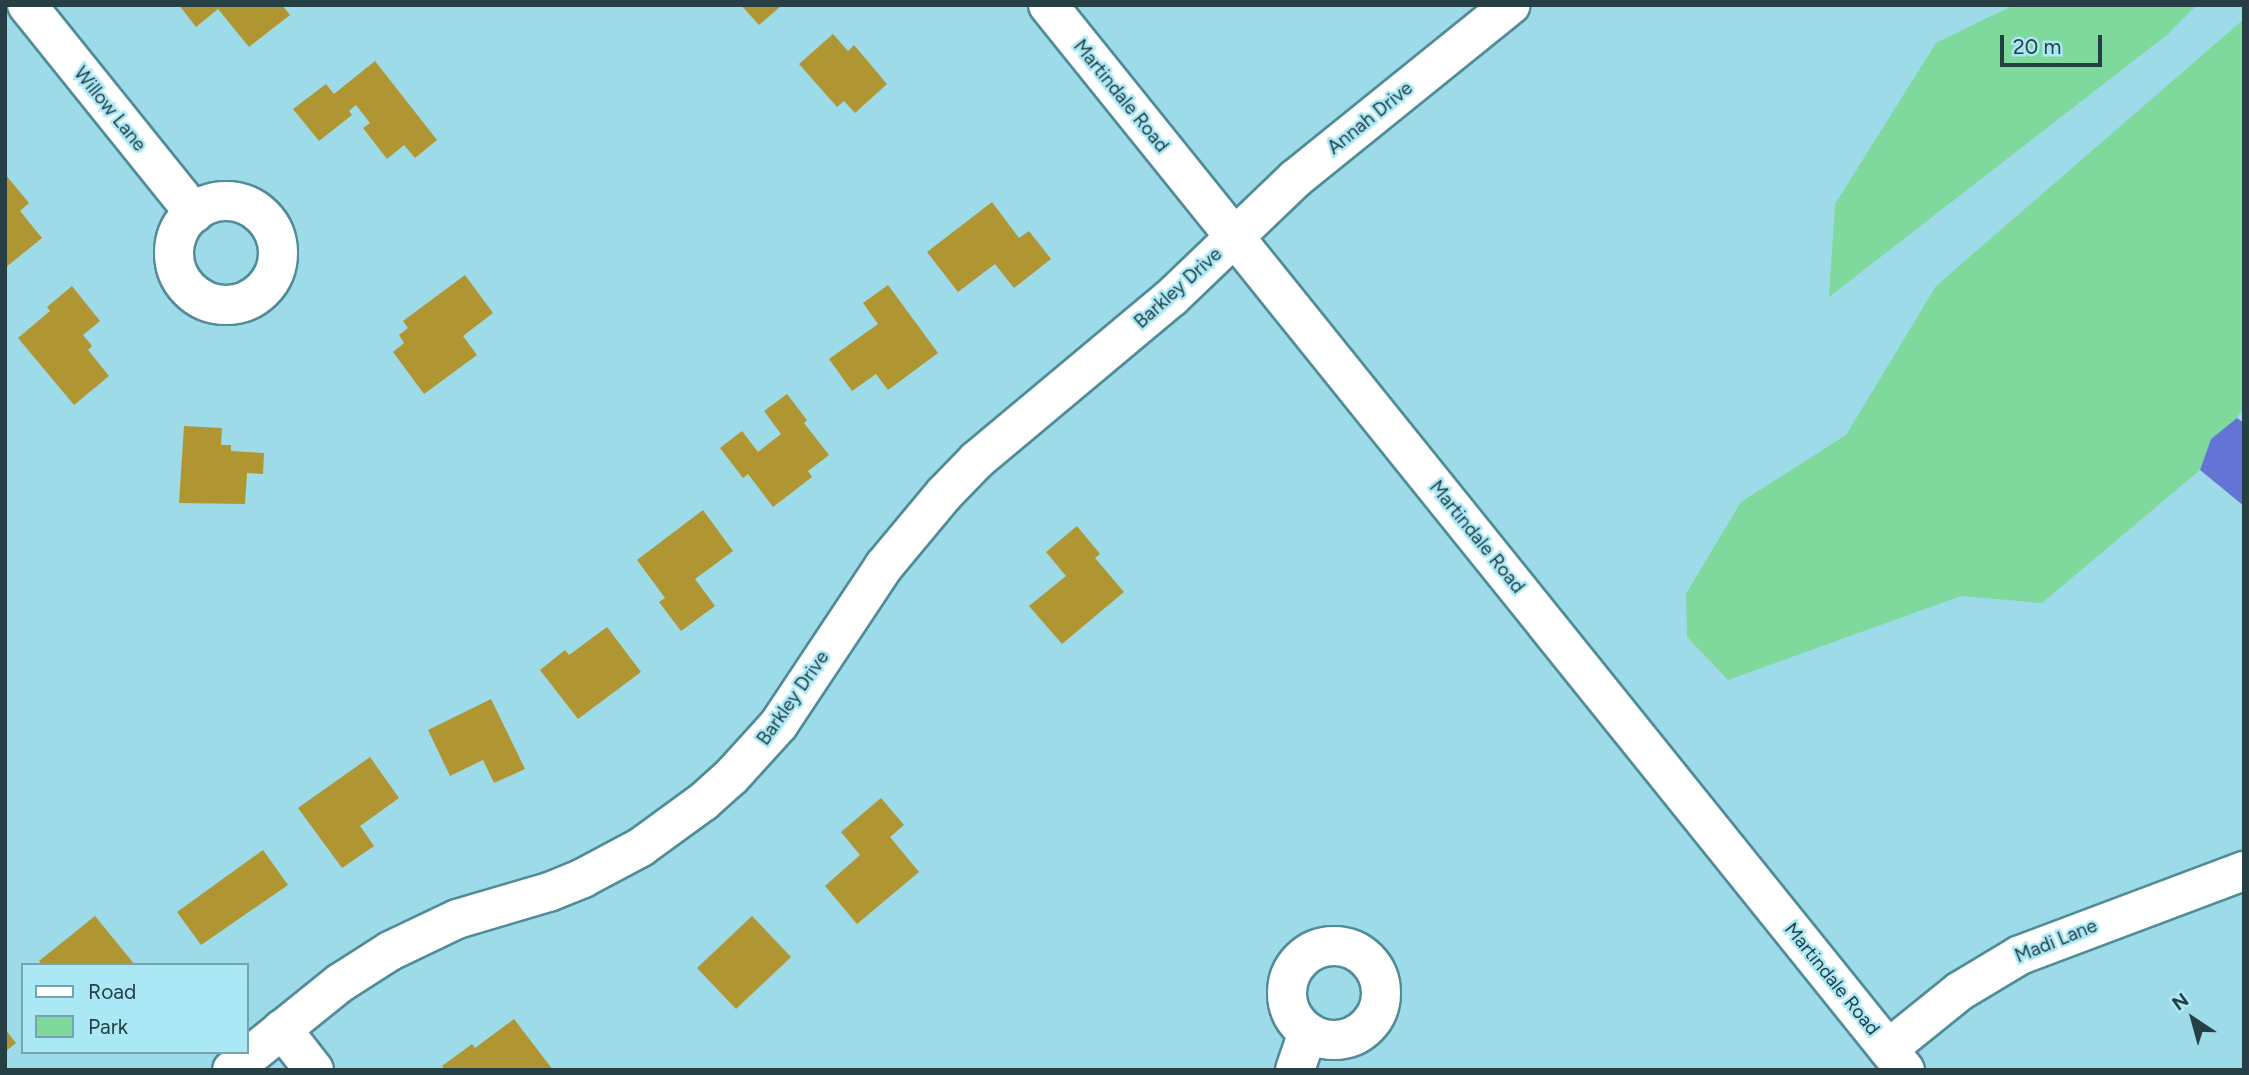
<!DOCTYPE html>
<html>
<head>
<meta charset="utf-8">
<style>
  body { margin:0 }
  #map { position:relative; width:2249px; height:1075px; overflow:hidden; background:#9edbe9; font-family:Figtree,sans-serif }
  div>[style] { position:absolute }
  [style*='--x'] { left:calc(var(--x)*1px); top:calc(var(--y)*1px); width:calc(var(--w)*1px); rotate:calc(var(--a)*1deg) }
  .green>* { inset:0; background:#7fd89c }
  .water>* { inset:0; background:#6374d5 }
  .building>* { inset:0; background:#b09533 }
  .roads { filter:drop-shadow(2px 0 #508c99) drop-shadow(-2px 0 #508c99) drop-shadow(0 2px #508c99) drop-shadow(0 -2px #508c99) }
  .street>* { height:38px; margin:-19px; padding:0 19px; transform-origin:19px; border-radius:19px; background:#fff }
  .street>.ring { margin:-19px; padding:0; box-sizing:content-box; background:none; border:38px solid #fff; border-radius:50% }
  .secondary>* { height:38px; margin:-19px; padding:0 19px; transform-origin:19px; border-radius:19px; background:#fff }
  span { translate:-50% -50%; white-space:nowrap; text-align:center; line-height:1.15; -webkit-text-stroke:5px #aae8f6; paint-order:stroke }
  .street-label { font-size:19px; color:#263f45 }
  .frame { position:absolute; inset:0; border:7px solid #263f45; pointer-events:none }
  .legend { position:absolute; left:21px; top:963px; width:228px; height:91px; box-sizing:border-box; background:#aae8f6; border:2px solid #75a4af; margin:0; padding:9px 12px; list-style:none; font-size:21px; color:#263f45 }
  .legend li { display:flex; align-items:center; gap:14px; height:35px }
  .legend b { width:35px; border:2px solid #75a4af }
  .north { position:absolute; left:2158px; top:984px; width:70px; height:70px; -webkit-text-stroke:5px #aae8f6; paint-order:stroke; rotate:324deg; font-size:19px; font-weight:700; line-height:28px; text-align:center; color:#263f45 }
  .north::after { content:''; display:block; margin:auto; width:24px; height:32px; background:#263f45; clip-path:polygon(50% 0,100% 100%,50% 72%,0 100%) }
  .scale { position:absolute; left:2000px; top:35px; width:102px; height:32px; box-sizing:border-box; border:4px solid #263f45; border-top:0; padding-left:9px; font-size:21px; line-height:24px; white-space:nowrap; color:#263f45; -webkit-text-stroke:5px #aae8f6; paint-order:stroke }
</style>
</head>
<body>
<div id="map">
  <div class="green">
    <div style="clip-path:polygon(2014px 5px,2197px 5px,2168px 34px,1829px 297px,1835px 204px,1936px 43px)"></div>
    <div style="clip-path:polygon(2244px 19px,2244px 407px,2237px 418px,2211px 439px,2200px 470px,2042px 603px,1961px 596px,1728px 680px,1687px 637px,1686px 594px,1741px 502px,1846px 435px,1936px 286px)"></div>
  </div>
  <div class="water">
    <div style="clip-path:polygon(2237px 418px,2244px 423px,2244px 506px,2200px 470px,2211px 439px)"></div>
  </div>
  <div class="building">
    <div style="clip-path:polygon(179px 5px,282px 5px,290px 15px,249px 47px,218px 9px,196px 27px)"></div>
    <div style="clip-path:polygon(741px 5px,782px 5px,759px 25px)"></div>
    <div style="clip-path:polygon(833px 34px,848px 51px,854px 45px,887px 84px,855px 113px,844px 101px,837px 107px,799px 64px)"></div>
    <div style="clip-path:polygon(375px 61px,437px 140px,415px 158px,404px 145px,387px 159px,363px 128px,370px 123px,356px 105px,349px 111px,352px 115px,319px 141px,293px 109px,326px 84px,334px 94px)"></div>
    <div style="clip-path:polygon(5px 174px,29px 203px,20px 211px,42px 238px,5px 268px)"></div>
    <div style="clip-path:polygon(992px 202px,1019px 238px,1029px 231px,1051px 259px,1014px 288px,995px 264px,958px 292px,927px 252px)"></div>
    <div style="clip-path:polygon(465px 275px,493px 313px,463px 336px,477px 355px,424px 394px,393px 352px,404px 343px,399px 335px,408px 328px,403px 321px)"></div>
    <div style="clip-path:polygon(888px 285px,938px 353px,888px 390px,876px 374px,852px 391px,829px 359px,878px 324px,863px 303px)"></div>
    <div style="clip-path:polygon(72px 286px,100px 321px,83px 335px,92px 346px,88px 350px,109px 376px,74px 405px,18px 338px,50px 311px,47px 307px)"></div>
    <div style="clip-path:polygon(787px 394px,807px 420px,804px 423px,829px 455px,808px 471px,812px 477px,773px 507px,748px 474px,743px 478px,720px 448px,742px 431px,758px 452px,781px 434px,764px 411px)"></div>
    <div style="clip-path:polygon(184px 426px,222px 428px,221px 445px,231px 445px,231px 451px,264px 453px,263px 474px,247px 473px,245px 504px,179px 503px)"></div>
    <div style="clip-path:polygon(703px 510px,733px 551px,695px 579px,715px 606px,681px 631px,659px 602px,665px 598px,637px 560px)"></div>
    <div style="clip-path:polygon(1077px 526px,1100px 554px,1095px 558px,1124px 592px,1062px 644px,1029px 606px,1066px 576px,1046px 552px)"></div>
    <div style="clip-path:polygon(607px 627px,641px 672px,578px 719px,540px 670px,565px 650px,569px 655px)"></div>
    <div style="clip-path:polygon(491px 699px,525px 769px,494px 783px,483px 760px,450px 776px,428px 730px)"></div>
    <div style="clip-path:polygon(370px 757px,399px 798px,360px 826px,374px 846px,342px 868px,298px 808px)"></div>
    <div style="clip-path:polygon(881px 798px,904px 825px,890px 837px,919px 872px,857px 924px,825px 886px,860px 855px,841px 832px)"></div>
    <div style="clip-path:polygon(263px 850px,288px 885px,201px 945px,177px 912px)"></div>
    <div style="clip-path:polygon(95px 916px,135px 965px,42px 965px,39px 961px)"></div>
    <div style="clip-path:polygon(752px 916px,791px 957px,736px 1009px,697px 968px)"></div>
    <div style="clip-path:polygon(514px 1019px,553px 1070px,445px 1070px,442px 1066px,472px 1044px,475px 1048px)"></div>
    <div style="clip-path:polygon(5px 1029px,16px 1043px,5px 1052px)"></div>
  </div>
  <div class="roads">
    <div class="street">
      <div style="--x:27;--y:5;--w:267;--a:51.2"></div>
      <div class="ring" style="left:174px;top:201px;width:66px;height:66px"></div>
      <div class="ring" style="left:1287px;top:946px;width:56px;height:56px"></div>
      <div style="--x:282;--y:1029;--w:52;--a:52"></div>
      <div style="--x:1888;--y:1049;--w:92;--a:-38.9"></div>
      <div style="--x:1960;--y:991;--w:70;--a:-31"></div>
      <div style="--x:2020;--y:955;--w:239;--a:-20.6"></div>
      <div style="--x:232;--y:1070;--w:139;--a:-38.9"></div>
      <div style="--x:340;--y:983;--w:59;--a:-32.6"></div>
      <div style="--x:390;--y:951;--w:74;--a:-25.5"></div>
      <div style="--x:457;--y:919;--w:96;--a:-16.4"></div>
      <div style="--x:549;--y:892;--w:37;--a:-22"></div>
      <div style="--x:583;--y:878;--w:66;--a:-28.1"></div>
      <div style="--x:641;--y:847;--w:77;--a:-36"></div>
      <div style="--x:703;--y:802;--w:38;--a:-42"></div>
      <div style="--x:731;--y:777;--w:72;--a:-47.8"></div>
      <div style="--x:779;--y:724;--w:190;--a:-56.4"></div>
      <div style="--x:884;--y:566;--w:94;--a:-50.2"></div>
      <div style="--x:944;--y:494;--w:47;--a:-45.9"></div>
      <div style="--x:977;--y:460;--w:253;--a:-39.9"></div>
      <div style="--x:1171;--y:298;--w:172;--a:-43.8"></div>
      <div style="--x:1295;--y:179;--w:277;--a:-38.9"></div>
      <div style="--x:1295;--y:1070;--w:40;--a:-71.1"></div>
    </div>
    <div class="secondary">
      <div style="--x:1048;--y:5;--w:1367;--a:51.18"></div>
    </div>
  </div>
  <div class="street-label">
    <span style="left:1121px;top:96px;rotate:51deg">Martindale Road</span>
    <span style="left:110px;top:109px;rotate:51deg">Willow Lane</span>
    <span style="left:1370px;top:118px;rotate:-39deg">Annah Drive</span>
    <span style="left:1178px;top:288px;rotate:-42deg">Barkley Drive</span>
    <span style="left:1477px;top:537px;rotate:51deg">Martindale Road</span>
    <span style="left:793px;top:698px;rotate:-55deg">Barkley Drive</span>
    <span style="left:2056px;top:941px;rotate:-22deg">Madi Lane</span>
    <span style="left:1832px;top:979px;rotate:51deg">Martindale Road</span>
  </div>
  <div class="frame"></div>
  <ul class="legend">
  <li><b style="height:9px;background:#fff"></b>Road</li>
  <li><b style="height:19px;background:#7fd89c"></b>Park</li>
  </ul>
  <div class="north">N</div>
  <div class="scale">20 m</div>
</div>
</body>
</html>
